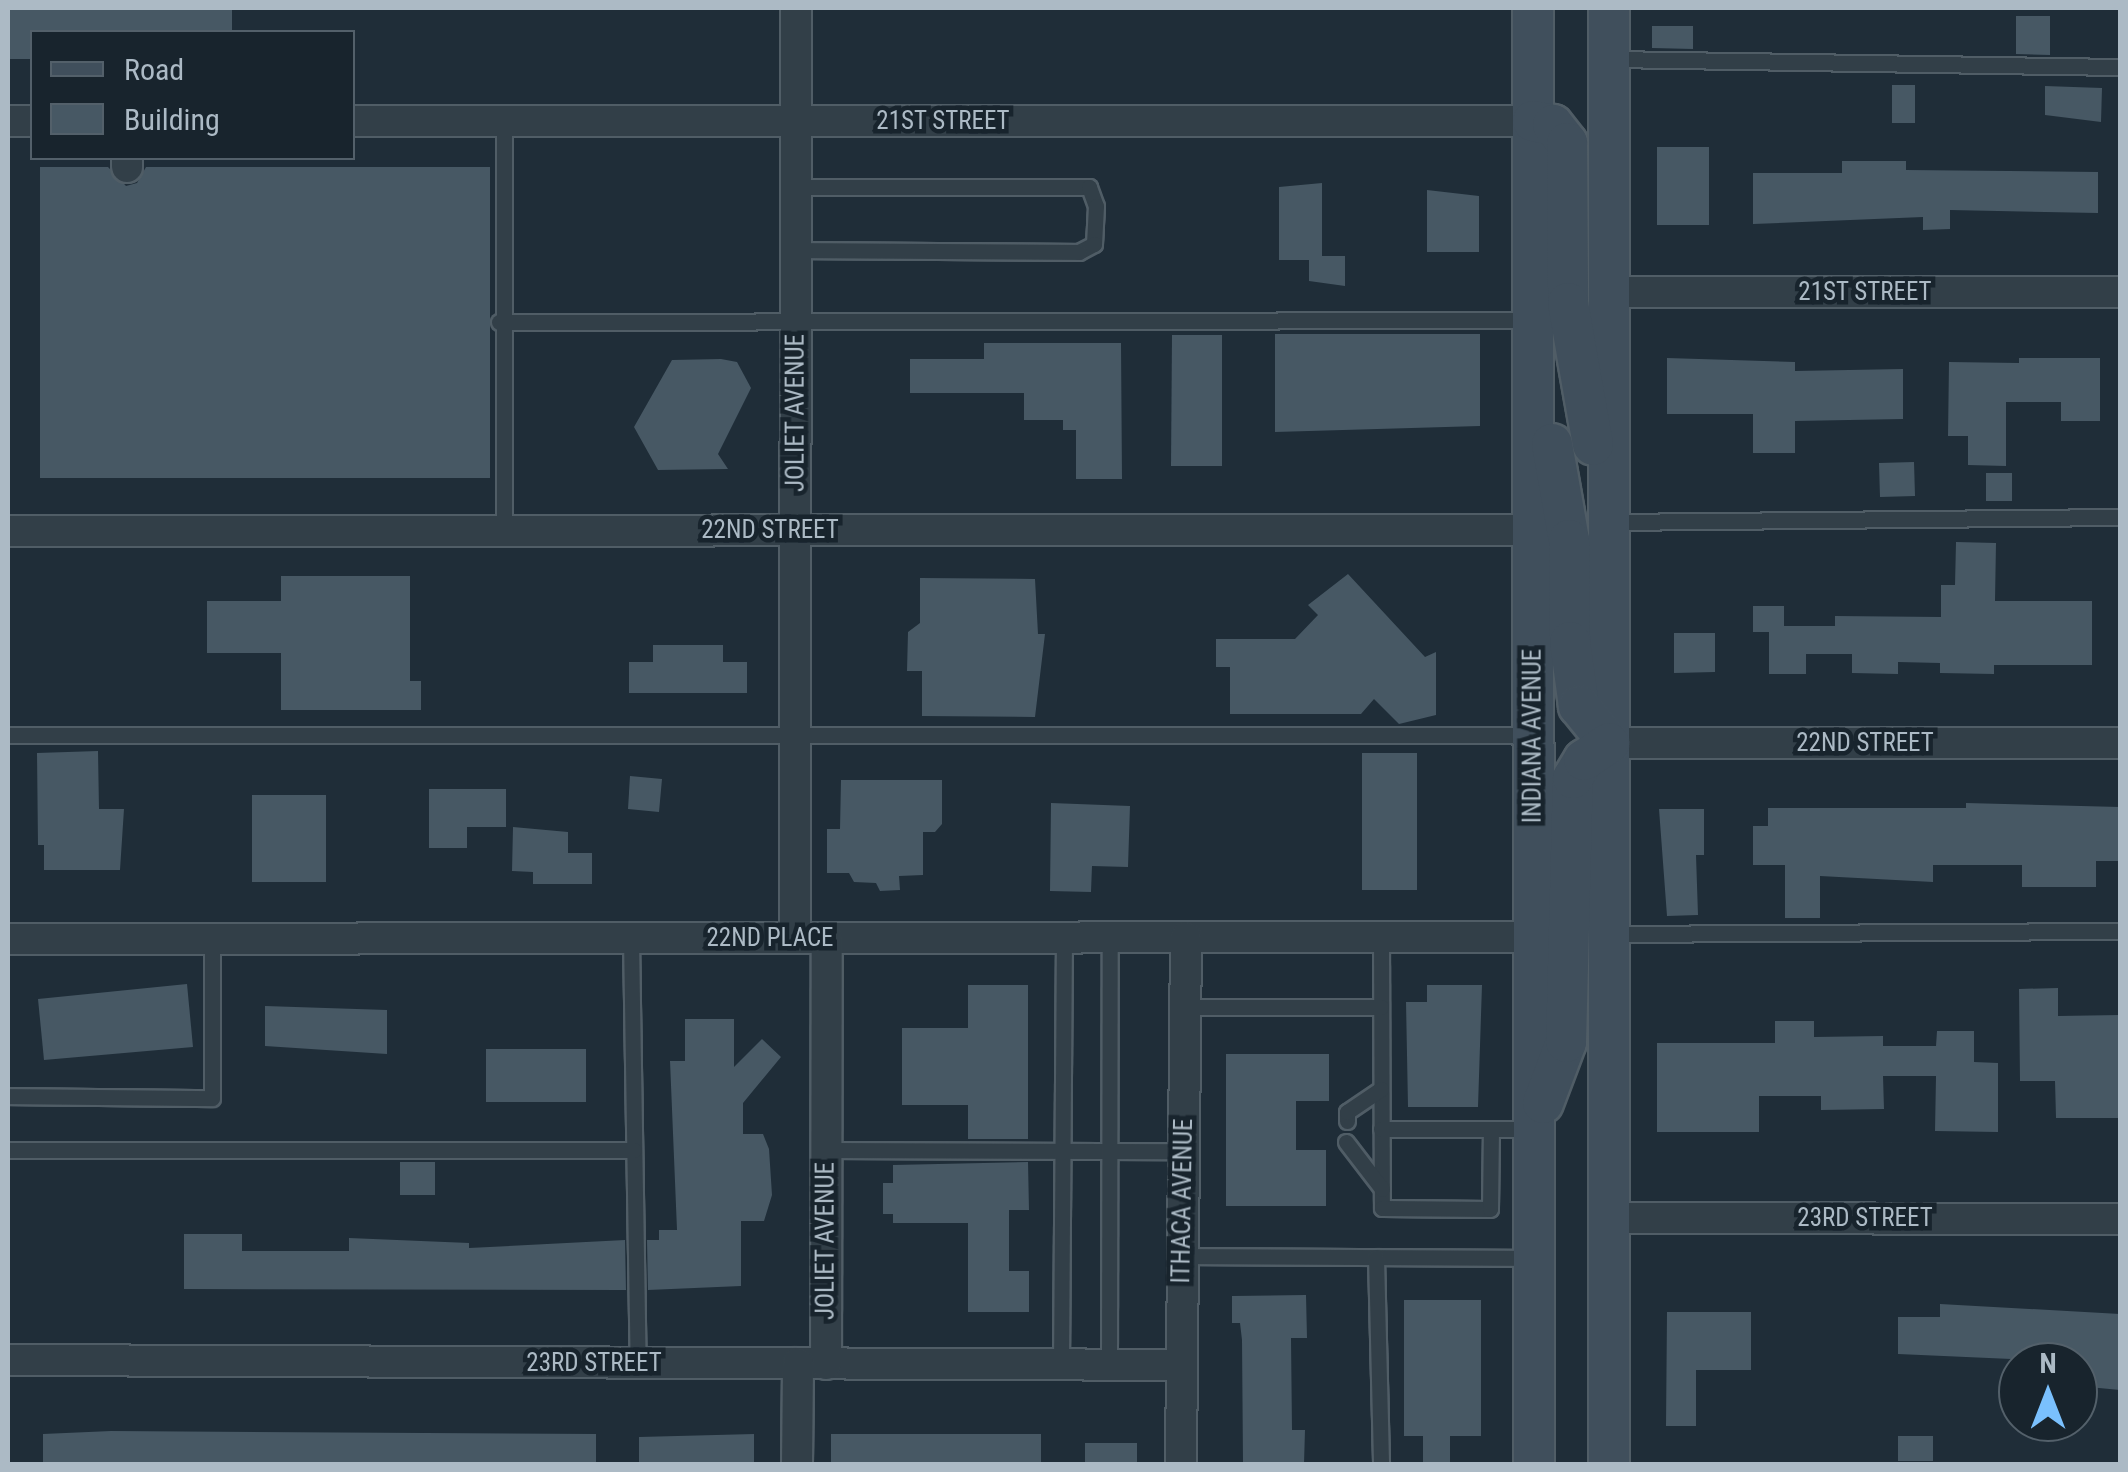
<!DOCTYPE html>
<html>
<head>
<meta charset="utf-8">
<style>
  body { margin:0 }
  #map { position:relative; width:2128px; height:1472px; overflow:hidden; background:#1f2d38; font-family:"Roboto Condensed",sans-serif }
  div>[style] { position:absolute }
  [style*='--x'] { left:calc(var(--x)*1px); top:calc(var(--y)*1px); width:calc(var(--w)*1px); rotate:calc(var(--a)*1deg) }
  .building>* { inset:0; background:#475864 }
  .roads { filter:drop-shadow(2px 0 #505d66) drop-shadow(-2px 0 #505d66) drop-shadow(0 2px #505d66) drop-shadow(0 -2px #505d66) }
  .lane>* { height:15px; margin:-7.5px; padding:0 7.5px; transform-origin:7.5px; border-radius:7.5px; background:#323f48 }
  .street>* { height:30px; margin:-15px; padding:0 15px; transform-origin:15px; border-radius:15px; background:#323f48 }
  .secondary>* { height:40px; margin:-20px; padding:0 20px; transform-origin:20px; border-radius:20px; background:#404f5c }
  span { translate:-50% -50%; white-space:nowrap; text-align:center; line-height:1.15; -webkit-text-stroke:9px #18242d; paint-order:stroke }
  .street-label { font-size:25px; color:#acbac5 }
  .frame { position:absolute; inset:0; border:10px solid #acbac5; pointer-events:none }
  .legend { position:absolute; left:30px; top:30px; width:325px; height:130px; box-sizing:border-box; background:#18242d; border:2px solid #53606a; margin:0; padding:12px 18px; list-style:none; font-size:30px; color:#acbac5 }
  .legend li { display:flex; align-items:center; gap:20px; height:50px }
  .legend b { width:50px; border:2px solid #53606a }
  .north { position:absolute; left:1998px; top:1342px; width:100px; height:100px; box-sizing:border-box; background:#18242d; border:2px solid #53606a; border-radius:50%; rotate:0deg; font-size:28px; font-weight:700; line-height:40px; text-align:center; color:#acbac5 }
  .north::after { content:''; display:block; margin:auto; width:35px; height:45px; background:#7ac0fd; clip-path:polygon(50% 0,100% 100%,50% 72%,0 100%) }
</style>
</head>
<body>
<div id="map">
  <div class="building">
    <div style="clip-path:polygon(8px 8px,232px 10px,232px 32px,32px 32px,32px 59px,8px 59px)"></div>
    <div style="clip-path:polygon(2016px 16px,2050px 16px,2050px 55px,2016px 54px)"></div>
    <div style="clip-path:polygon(1652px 26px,1693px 26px,1693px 49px,1652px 48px)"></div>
    <div style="clip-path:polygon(1892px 85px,1915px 85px,1915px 123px,1892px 123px)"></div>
    <div style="clip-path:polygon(2045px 86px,2102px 88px,2101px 122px,2045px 115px)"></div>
    <div style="clip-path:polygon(1657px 147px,1709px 147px,1709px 225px,1657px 225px)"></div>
    <div style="clip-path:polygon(1842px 161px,1906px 161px,1906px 170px,2098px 172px,2098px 213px,1950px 210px,1950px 229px,1923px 230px,1923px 217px,1753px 224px,1753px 173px,1842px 173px)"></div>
    <div style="clip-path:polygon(40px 167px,108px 167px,126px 186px,137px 183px,146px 167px,490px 167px,490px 478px,40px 478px)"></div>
    <div style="clip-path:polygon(1322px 183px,1322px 256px,1345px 256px,1345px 286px,1309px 281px,1309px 260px,1279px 260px,1279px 187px)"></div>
    <div style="clip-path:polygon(1427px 190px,1479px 196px,1479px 252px,1427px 252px)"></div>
    <div style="clip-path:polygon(1275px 334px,1480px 334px,1480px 426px,1275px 432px)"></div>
    <div style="clip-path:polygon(1172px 335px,1222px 335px,1222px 466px,1171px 466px)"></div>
    <div style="clip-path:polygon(984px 343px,1121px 343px,1122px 479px,1076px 479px,1076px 430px,1063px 430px,1063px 420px,1024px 420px,1024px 393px,910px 393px,910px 359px,984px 359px)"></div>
    <div style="clip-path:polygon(1667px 358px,1795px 362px,1795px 371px,1903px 369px,1903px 419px,1795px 421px,1795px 453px,1753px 453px,1753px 414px,1667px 414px)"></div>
    <div style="clip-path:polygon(2019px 358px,2100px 358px,2100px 421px,2061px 421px,2061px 402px,2006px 402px,2006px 466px,1968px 465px,1968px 436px,1948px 436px,1949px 362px,2019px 363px)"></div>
    <div style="clip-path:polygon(721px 359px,737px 362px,751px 388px,718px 454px,728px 469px,658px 470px,634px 427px,672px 360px)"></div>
    <div style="clip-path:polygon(1914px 462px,1915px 496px,1880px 497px,1879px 463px)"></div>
    <div style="clip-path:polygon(1986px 473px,2012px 473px,2012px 501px,1986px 501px)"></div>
    <div style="clip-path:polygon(1956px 542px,1996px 543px,1995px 601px,2092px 601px,2092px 665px,1994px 665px,1994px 674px,1940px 673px,1940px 663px,1898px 662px,1898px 674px,1852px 673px,1852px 654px,1806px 654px,1806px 674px,1769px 674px,1769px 632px,1753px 632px,1753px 606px,1784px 606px,1784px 626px,1835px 626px,1835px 616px,1941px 617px,1941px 585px,1955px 585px)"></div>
    <div style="clip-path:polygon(1348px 574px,1425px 657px,1436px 652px,1436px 715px,1399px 724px,1374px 699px,1361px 714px,1230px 714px,1230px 667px,1216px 667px,1216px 639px,1295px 639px,1318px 615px,1308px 605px)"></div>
    <div style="clip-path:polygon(281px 576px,410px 576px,410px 681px,421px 681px,421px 710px,281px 710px,281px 653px,207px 653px,207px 601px,281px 601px)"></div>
    <div style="clip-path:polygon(920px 578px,1035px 579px,1038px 634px,1045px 634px,1035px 717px,922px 716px,922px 671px,907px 671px,908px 632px,920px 623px)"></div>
    <div style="clip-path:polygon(1674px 633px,1715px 633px,1715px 672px,1674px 673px)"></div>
    <div style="clip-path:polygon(653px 645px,723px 645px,723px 662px,747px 662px,747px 693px,629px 693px,629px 662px,653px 662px)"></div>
    <div style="clip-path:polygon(98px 751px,99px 809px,124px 809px,120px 870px,44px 870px,44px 845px,38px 845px,37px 753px)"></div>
    <div style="clip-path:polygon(1362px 753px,1417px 753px,1417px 890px,1362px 890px)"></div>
    <div style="clip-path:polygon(630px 776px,662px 779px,659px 812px,628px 809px)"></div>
    <div style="clip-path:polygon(841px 780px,942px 780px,942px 824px,935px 832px,923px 832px,923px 875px,899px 876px,900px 890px,880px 891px,876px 883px,854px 882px,849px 873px,827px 873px,827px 829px,840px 829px)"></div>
    <div style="clip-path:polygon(429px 789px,506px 789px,506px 827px,467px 827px,467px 848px,429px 848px)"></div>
    <div style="clip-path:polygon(252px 795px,326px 795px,326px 882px,252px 882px)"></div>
    <div style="clip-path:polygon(1051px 803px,1130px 806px,1128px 867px,1092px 866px,1091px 892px,1050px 891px)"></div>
    <div style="clip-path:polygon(1966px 803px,2120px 807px,2120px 861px,2096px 861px,2096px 887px,2022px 887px,2022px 865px,1933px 865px,1933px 882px,1820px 876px,1820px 918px,1785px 918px,1785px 865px,1753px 865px,1753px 826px,1768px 826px,1768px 808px,1966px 808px)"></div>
    <div style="clip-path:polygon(1659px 809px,1704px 809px,1704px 855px,1696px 855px,1698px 915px,1667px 916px)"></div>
    <div style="clip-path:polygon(513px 827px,568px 832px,568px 853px,592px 853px,592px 884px,533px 884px,533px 872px,512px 871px)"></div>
    <div style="clip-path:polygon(187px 984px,193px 1047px,44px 1060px,38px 999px)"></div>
    <div style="clip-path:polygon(968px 985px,1028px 985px,1028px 1139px,968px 1139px,968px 1105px,902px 1105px,902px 1028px,968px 1028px)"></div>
    <div style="clip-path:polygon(1427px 985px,1482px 985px,1478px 1107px,1408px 1107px,1406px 1002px,1427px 1002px)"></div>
    <div style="clip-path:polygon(2058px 988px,2058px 1016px,2120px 1015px,2120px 1118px,2056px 1118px,2055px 1081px,2020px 1081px,2019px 989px)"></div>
    <div style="clip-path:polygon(265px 1006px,387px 1010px,387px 1054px,265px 1046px)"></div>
    <div style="clip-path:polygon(685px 1019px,734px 1019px,734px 1067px,762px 1039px,781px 1057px,743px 1103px,743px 1134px,763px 1134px,769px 1149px,772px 1195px,764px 1221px,741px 1221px,741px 1286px,648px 1290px,647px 1240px,659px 1240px,659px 1230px,677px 1230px,670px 1061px,685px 1061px)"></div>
    <div style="clip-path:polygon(1775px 1021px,1814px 1021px,1814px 1037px,1883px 1036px,1883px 1046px,1936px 1046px,1937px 1031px,1974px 1031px,1974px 1062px,1998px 1063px,1998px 1132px,1935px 1131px,1936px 1076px,1883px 1076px,1884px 1109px,1821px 1110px,1821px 1096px,1759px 1096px,1759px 1132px,1657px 1132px,1657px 1043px,1775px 1043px)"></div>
    <div style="clip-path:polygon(486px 1049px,586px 1049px,586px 1102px,486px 1102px)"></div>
    <div style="clip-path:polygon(1226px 1054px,1329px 1054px,1329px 1101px,1296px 1101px,1296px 1150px,1326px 1150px,1326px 1206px,1226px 1206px)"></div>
    <div style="clip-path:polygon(400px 1162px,435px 1162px,435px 1195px,400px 1195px)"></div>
    <div style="clip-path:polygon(1028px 1162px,1029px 1210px,1009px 1210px,1009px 1271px,1029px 1271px,1029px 1312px,968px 1312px,968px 1223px,893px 1223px,893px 1214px,883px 1214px,883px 1183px,893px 1183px,893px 1165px)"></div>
    <div style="clip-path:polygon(184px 1234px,242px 1234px,242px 1251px,349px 1251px,349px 1238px,469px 1243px,469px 1248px,625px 1240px,626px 1290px,184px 1289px)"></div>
    <div style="clip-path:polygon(1306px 1295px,1307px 1338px,1291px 1338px,1292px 1430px,1305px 1430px,1304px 1464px,1243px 1464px,1242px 1340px,1240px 1323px,1232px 1323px,1232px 1296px)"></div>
    <div style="clip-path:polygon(1404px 1300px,1481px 1300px,1481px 1436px,1450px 1436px,1450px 1463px,1423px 1463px,1423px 1436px,1404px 1436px)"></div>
    <div style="clip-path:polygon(1940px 1304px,2120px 1314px,2120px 1390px,2078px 1386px,2078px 1362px,1898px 1354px,1898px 1317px,1940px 1317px)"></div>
    <div style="clip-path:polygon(1667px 1312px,1751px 1312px,1751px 1370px,1696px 1370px,1696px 1426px,1666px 1426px)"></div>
    <div style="clip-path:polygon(111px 1431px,596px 1434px,596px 1464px,43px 1464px,43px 1434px)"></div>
    <div style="clip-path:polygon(754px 1434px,754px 1464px,639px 1464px,639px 1437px)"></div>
    <div style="clip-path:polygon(831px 1434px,1041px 1434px,1041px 1464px,831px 1464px)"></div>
    <div style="clip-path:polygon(1898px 1436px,1933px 1436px,1933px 1461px,1898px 1461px)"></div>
    <div style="clip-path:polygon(1085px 1443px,1137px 1443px,1137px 1464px,1085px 1464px)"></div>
  </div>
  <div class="roads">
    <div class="lane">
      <div style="--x:1610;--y:59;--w:510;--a:0.9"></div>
      <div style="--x:796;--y:187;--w:293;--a:0"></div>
      <div style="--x:1089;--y:187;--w:20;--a:70"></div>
      <div style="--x:1096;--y:206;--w:38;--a:93"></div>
      <div style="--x:1094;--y:244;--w:17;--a:152"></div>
      <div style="--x:1079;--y:252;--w:283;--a:-179.6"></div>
      <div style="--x:499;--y:322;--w:1030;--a:-0.11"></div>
      <div style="--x:1609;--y:522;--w:511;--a:-0.56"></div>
      <div style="--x:504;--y:530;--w:409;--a:-90"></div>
      <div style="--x:8;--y:735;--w:1525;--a:0"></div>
      <div style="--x:1609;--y:934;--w:511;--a:-0.34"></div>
      <div style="--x:1381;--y:937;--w:271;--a:89.8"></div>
      <div style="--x:1382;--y:1208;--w:108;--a:0.5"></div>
      <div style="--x:1490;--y:1209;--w:80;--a:-89.3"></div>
      <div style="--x:631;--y:938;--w:425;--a:89.1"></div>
      <div style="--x:1185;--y:1007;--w:196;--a:0"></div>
      <div style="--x:8;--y:1096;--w:204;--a:0.6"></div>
      <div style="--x:212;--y:1098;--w:160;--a:-90"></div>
      <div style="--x:1347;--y:1121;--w:9;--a:-90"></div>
      <div style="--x:1347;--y:1112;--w:41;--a:-34.1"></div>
      <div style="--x:1381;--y:1129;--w:151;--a:0"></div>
      <div style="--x:1346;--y:1142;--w:59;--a:52.5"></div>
      <div style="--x:8;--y:1150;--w:626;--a:0"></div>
      <div style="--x:826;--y:1150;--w:358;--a:0.2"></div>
      <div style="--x:1183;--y:1256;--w:351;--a:0.3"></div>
      <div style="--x:1376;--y:1257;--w:207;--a:88.6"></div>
      <div style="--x:1061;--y:1365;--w:428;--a:-89.6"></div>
      <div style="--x:1109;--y:1365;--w:428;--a:-89.9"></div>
    </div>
    <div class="street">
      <div style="--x:8;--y:121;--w:24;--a:0"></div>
      <div style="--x:352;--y:121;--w:1181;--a:0"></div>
      <div style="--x:127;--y:158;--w:9;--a:90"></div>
      <div style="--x:1609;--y:292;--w:511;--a:0"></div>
      <div style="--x:8;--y:531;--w:1525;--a:-0.04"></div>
      <div style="--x:1609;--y:743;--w:511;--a:0"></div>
      <div style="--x:795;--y:938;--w:930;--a:-89.94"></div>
      <div style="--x:8;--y:939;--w:1525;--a:-0.08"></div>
      <div style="--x:1609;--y:1218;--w:511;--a:0.11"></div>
      <div style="--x:8;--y:1360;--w:1173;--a:0.24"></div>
      <div style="--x:826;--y:1364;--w:426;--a:-89.9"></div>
      <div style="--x:797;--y:1464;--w:101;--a:-89.4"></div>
      <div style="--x:1181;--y:1464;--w:527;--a:-89.46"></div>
    </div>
    <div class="secondary">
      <div style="--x:1533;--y:8;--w:1456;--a:89.96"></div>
      <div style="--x:1609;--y:8;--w:1456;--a:90"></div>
      <div style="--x:1533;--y:121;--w:20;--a:11"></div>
      <div style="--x:1553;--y:125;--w:23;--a:52"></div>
      <div style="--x:1567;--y:143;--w:160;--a:89.6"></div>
      <div style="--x:1568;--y:303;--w:144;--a:80"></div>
      <div style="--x:1552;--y:444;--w:97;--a:80"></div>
      <div style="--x:1569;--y:540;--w:102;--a:89.4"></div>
      <div style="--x:1570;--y:642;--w:65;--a:82"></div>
      <div style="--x:1579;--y:706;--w:48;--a:51"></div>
      <div style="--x:1543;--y:1103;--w:65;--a:-69.3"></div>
      <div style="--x:1566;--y:1042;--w:264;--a:-88.5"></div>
      <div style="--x:1573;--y:778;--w:21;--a:-59"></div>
      <div style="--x:1584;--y:760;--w:30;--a:-34"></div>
    </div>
  </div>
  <div class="street-label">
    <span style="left:943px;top:121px">21ST STREET</span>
    <span style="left:1865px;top:292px">21ST STREET</span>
    <span style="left:796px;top:413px;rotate:-90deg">JOLIET AVENUE</span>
    <span style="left:770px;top:530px">22ND STREET</span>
    <span style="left:1533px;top:736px;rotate:-90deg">INDIANA AVENUE</span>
    <span style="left:1865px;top:743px">22ND STREET</span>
    <span style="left:770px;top:938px">22ND PLACE</span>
    <span style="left:1183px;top:1201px;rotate:-89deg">ITHACA AVENUE</span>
    <span style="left:1865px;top:1218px">23RD STREET</span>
    <span style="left:826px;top:1241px;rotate:-90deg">JOLIET AVENUE</span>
    <span style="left:594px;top:1363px">23RD STREET</span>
  </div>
  <div class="frame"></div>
  <ul class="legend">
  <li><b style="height:12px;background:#404f5c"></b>Road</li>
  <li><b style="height:28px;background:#475864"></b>Building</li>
  </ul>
  <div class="north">N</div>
</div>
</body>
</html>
